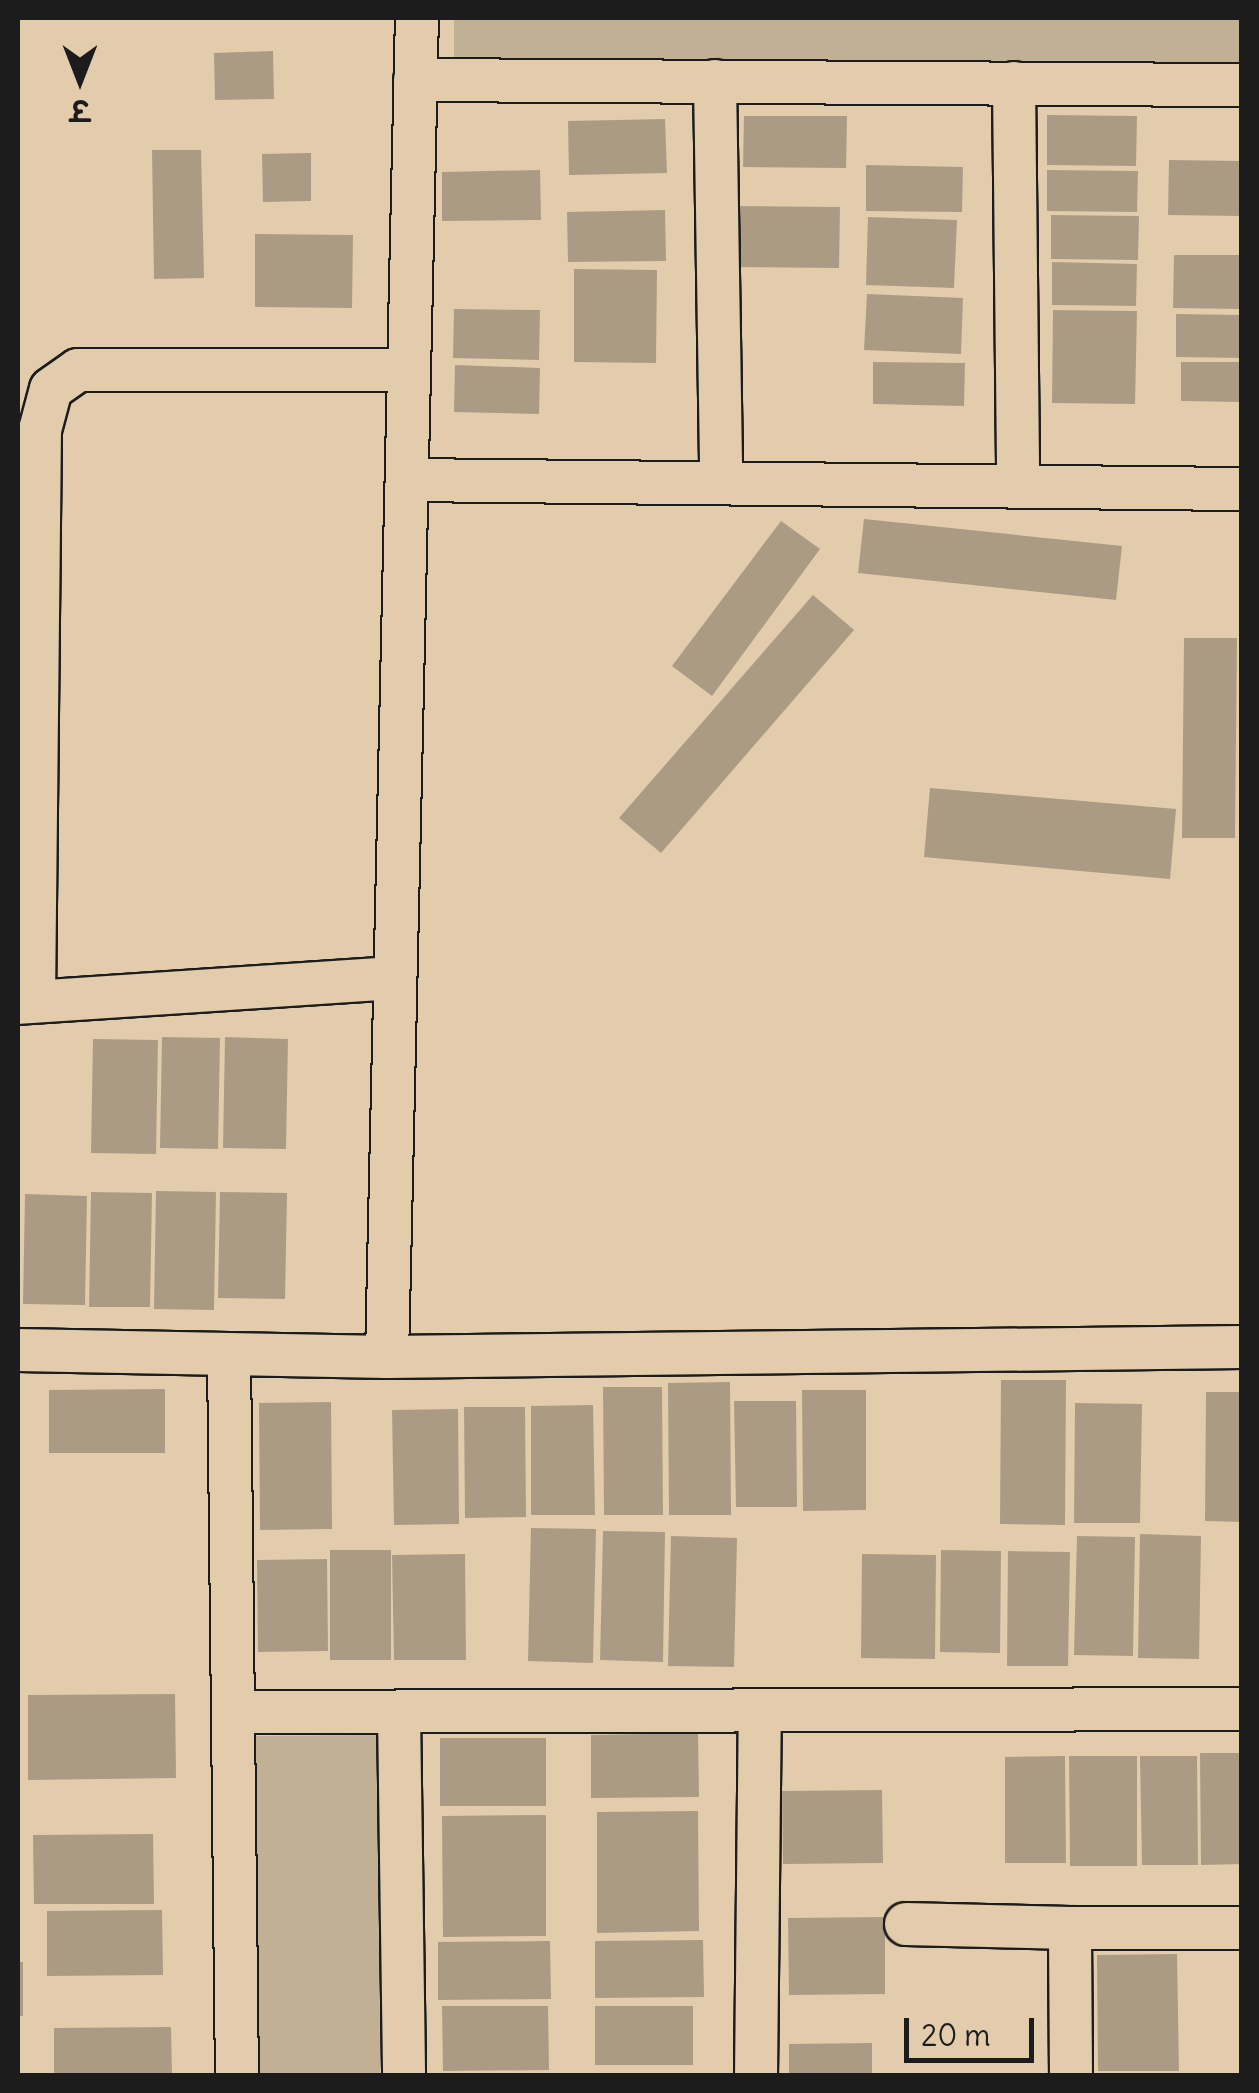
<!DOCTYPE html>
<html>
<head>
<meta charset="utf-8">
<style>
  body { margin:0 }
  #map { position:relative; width:1259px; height:2093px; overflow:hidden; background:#e3ccac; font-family:Delius,"Playpen Sans Deva",sans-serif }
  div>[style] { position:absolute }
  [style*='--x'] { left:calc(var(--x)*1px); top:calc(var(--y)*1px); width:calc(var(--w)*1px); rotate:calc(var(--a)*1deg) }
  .green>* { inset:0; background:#c2b094 }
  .building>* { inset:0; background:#ac9b84 }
  .roads { filter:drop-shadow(2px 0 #1c1c1c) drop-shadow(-2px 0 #1c1c1c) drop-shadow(0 2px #1c1c1c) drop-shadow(0 -2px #1c1c1c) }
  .street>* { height:42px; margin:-21px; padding:0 21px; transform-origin:21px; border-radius:21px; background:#e3ccac }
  span { translate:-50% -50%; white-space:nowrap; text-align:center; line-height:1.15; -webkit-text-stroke:10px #e3ccac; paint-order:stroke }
  .frame { position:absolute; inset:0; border:20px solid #1c1c1c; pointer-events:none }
  .north { position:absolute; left:30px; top:30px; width:100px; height:100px; -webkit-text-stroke:8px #e3ccac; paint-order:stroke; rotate:180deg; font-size:28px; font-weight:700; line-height:40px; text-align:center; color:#1c1c1c }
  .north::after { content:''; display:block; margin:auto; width:35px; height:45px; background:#1c1c1c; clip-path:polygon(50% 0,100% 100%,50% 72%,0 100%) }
  .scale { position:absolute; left:904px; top:2018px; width:130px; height:45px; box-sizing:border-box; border:5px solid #1c1c1c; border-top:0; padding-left:12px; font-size:30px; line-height:35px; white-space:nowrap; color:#1c1c1c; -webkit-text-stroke:8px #e3ccac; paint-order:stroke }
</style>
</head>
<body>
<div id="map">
  <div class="green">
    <div style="clip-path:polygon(454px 18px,1241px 18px,1241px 65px,454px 64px)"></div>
    <div style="clip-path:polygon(379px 1735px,380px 2075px,257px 2075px,256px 1736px)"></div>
  </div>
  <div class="building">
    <div style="clip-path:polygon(273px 51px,274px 99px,215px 100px,214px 53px)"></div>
    <div style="clip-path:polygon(1047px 115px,1137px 116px,1136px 166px,1047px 165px)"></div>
    <div style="clip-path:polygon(744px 116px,847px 116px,846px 168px,743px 167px)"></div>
    <div style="clip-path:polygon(665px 119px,667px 173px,569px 175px,568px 121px)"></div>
    <div style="clip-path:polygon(152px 150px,201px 150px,204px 278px,154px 279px)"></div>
    <div style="clip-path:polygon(311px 153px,311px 201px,263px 202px,262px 154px)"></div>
    <div style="clip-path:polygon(1169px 160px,1242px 161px,1242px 216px,1168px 215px)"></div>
    <div style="clip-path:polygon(866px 165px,963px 167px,962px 212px,866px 211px)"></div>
    <div style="clip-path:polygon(540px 170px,541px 220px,442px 221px,442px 172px)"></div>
    <div style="clip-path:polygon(1047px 170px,1138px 171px,1137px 212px,1047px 211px)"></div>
    <div style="clip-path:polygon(726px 206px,840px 207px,839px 268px,725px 267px)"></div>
    <div style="clip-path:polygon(665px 210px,666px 261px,568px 262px,567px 212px)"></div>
    <div style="clip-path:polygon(1051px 215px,1139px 216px,1138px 260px,1051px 259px)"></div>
    <div style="clip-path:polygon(868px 217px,957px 220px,954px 288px,866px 285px)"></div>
    <div style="clip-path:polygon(255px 234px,353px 235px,352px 308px,255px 307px)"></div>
    <div style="clip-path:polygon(1174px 255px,1242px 255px,1242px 309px,1173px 308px)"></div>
    <div style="clip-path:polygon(1052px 262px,1137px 264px,1136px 306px,1052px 305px)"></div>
    <div style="clip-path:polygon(574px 269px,657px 270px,656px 363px,574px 362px)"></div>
    <div style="clip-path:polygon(867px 294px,963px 298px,961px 354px,864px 350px)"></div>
    <div style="clip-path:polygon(454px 309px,540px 310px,539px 360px,453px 358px)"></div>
    <div style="clip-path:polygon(1053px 310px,1137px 311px,1135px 404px,1052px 403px)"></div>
    <div style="clip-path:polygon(1176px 314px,1242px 315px,1242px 358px,1176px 357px)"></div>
    <div style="clip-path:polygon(873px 362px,965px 363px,964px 406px,873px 404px)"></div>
    <div style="clip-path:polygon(1181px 362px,1242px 362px,1242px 402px,1181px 401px)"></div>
    <div style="clip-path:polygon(455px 365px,540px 368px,539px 414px,454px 412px)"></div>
    <div style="clip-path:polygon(864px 519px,1122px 546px,1116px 600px,858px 573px)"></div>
    <div style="clip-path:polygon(781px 521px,820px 549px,712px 696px,672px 666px)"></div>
    <div style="clip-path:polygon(813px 595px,854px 630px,661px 853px,619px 818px)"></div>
    <div style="clip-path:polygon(1184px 638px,1237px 638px,1235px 838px,1182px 838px)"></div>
    <div style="clip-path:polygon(930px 788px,1176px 809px,1170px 879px,924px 857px)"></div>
    <div style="clip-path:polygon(162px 1037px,220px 1038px,218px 1149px,160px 1148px)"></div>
    <div style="clip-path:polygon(225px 1037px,288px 1039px,286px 1149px,223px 1148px)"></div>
    <div style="clip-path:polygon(93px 1039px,158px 1040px,156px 1154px,91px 1153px)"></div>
    <div style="clip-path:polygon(156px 1191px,216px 1192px,214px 1310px,154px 1309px)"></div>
    <div style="clip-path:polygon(91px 1192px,152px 1193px,150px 1307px,89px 1307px)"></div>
    <div style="clip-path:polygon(220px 1192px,287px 1193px,285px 1299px,218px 1298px)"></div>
    <div style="clip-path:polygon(25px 1194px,87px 1196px,85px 1305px,23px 1304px)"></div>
    <div style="clip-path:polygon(1001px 1380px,1066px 1380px,1065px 1525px,1000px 1524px)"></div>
    <div style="clip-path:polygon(730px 1382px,731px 1515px,669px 1515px,668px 1383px)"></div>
    <div style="clip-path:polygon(603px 1387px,662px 1387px,663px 1515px,604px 1515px)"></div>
    <div style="clip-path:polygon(165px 1389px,165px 1453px,49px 1453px,49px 1390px)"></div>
    <div style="clip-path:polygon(802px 1390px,866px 1390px,866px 1510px,803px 1511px)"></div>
    <div style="clip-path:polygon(1206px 1392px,1242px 1392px,1242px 1522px,1205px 1521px)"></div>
    <div style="clip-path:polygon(734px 1401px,796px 1401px,797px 1507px,736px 1507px)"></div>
    <div style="clip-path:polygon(331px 1402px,332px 1529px,260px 1530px,259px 1403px)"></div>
    <div style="clip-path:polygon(1075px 1403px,1142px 1404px,1140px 1523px,1074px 1523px)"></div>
    <div style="clip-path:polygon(593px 1405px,595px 1515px,531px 1515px,531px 1406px)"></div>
    <div style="clip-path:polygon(464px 1407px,525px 1407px,526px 1517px,465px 1518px)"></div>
    <div style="clip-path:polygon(458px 1409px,459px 1524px,394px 1525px,392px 1410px)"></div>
    <div style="clip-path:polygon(531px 1528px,596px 1529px,593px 1663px,528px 1661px)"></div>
    <div style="clip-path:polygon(603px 1531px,665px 1532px,663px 1662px,600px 1660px)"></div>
    <div style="clip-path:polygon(1140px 1534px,1201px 1536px,1199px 1659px,1138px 1658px)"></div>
    <div style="clip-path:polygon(671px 1536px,737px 1538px,734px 1667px,668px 1666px)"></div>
    <div style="clip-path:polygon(1077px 1536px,1135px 1537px,1133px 1656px,1074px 1655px)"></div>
    <div style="clip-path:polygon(330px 1550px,391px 1550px,391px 1660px,330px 1660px)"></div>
    <div style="clip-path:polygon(941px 1550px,1001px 1551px,1000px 1653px,940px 1652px)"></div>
    <div style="clip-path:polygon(1008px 1551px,1070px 1552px,1068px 1666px,1007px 1666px)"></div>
    <div style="clip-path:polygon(465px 1554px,466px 1660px,394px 1660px,392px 1555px)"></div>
    <div style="clip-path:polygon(862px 1554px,936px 1555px,935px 1659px,861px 1658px)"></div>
    <div style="clip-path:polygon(327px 1559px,328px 1651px,258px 1652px,257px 1560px)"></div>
    <div style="clip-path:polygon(175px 1694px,176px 1778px,28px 1780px,28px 1695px)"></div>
    <div style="clip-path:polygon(698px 1733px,699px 1797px,591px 1798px,591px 1735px)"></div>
    <div style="clip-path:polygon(440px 1738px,546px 1738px,546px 1806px,440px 1806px)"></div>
    <div style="clip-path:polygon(1200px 1753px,1242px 1753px,1242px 1864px,1201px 1865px)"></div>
    <div style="clip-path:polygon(1065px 1756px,1066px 1863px,1005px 1863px,1005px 1757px)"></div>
    <div style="clip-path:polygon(1069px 1756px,1137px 1756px,1137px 1866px,1070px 1866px)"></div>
    <div style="clip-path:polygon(1140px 1756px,1197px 1756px,1198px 1865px,1142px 1865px)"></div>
    <div style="clip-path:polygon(882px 1790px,883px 1863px,783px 1864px,782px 1791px)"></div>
    <div style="clip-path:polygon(698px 1811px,699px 1931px,597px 1933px,597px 1812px)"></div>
    <div style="clip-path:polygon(546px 1815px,546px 1936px,443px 1937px,442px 1816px)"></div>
    <div style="clip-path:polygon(153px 1834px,154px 1904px,34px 1904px,33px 1835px)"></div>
    <div style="clip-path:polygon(162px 1910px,163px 1975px,47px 1976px,47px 1911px)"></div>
    <div style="clip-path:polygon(885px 1917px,885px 1994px,789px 1995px,788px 1918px)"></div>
    <div style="clip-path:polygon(703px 1940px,704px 1997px,595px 1998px,595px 1941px)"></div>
    <div style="clip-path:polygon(550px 1941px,551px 1999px,438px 2000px,438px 1942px)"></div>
    <div style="clip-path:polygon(1177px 1954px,1179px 2071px,1098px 2071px,1097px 1955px)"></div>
    <div style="clip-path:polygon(18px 1962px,23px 1962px,23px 2016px,18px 2016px)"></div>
    <div style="clip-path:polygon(442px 2006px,548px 2006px,549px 2070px,443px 2071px)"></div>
    <div style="clip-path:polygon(595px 2006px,693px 2006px,693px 2065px,595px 2065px)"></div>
    <div style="clip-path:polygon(171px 2027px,172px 2076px,54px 2076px,54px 2028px)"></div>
    <div style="clip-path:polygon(872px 2043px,872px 2076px,789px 2076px,789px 2044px)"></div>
  </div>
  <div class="roads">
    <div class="street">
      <div style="--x:415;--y:80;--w:827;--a:0.35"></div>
      <div style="--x:715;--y:81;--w:402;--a:89.1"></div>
      <div style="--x:1014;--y:83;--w:403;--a:89.4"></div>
      <div style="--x:407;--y:480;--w:835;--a:0.62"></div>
      <div style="--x:34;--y:1001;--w:571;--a:-89.4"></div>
      <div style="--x:40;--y:430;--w:42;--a:-75"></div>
      <div style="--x:51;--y:389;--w:33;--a:-35"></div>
      <div style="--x:78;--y:370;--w:331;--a:0"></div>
      <div style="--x:18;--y:1003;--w:375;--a:-3.8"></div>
      <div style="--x:18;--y:1350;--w:369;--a:1.1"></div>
      <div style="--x:387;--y:1357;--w:855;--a:-0.67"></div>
      <div style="--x:229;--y:1354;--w:722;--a:89.37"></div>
      <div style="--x:387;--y:1357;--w:1339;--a:-88.72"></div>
      <div style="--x:233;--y:1712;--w:1009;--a:-0.17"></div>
      <div style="--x:399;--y:1712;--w:364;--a:89.2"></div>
      <div style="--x:906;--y:1924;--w:164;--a:1.4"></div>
      <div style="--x:756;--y:2076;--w:365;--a:-89.4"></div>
      <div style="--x:1071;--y:2076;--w:148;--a:-90.4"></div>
      <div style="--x:1070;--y:1928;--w:172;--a:0"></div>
    </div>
  </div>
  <div class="frame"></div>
  <div class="north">उ</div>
  <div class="scale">20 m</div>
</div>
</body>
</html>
